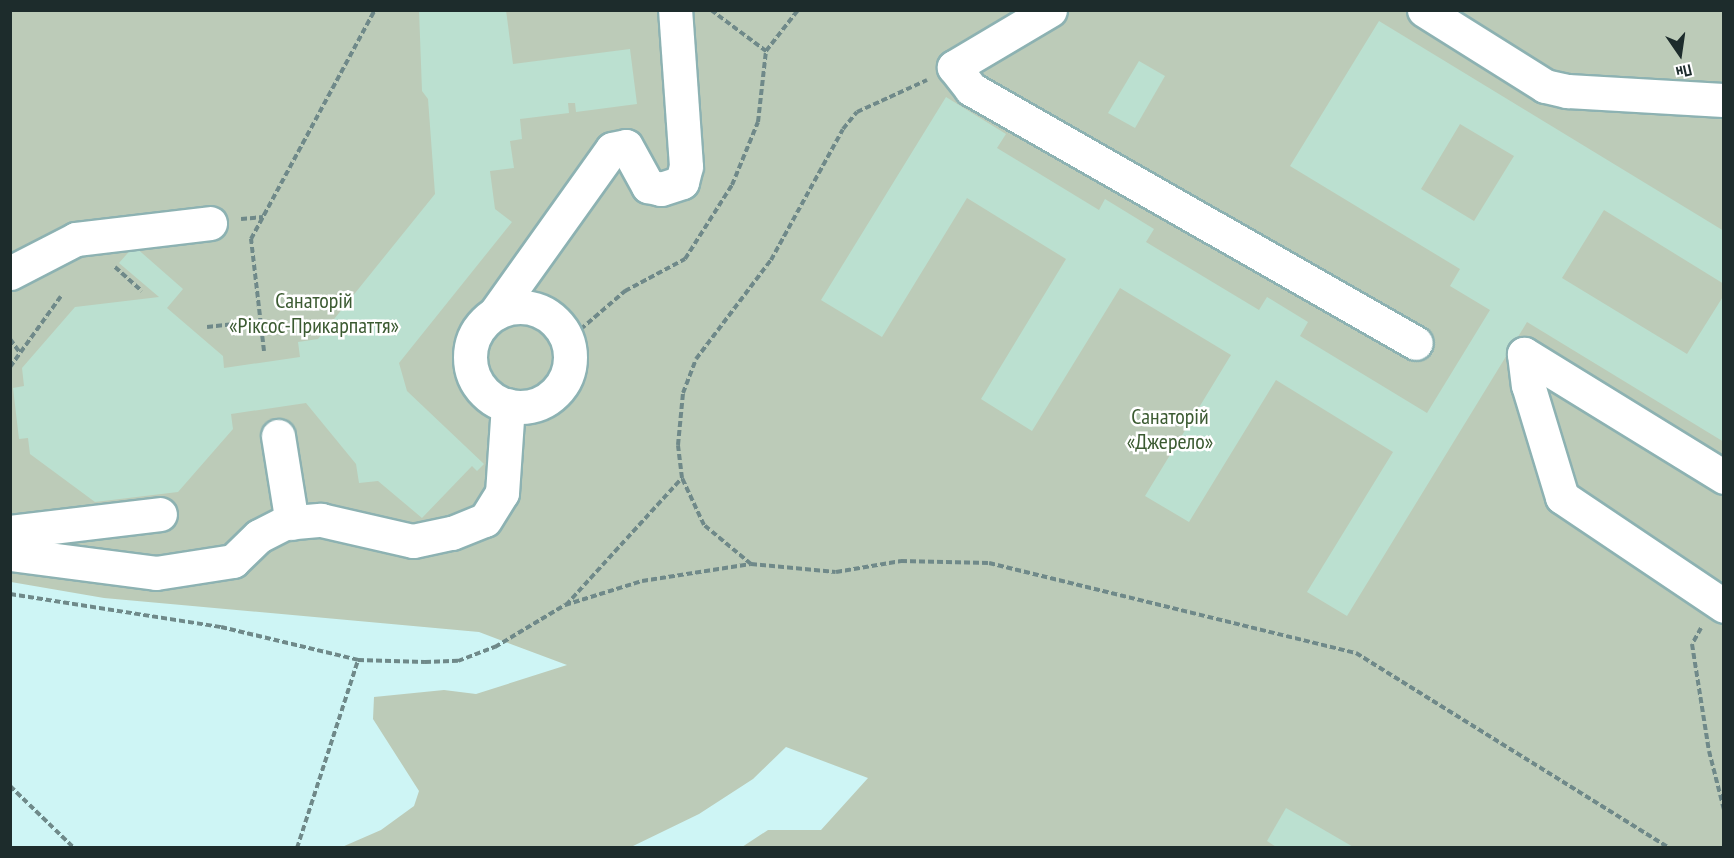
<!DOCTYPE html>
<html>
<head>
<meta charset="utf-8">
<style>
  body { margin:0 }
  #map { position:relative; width:1734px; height:858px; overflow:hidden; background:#cef5f5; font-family:"PT Sans Narrow",sans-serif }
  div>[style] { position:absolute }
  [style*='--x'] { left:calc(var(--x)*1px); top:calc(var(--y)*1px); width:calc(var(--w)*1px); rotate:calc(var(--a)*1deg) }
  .green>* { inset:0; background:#bccbb8 }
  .building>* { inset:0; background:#bbe0d0 }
  .path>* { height:4px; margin-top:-2px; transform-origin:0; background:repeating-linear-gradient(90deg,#6f8989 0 6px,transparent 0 9px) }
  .roads { filter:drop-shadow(2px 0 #8db2b2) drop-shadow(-2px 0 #8db2b2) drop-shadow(0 2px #8db2b2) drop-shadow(0 -2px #8db2b2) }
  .minor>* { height:33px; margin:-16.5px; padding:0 16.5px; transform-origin:16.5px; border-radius:16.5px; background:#fff }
  .minor>.ring { margin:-16.5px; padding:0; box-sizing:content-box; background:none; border:33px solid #fff; border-radius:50% }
  span { translate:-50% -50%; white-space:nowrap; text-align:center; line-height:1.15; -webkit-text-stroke:5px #fff; paint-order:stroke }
  .park-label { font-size:22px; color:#3b5a31 }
  .frame { position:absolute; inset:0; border:12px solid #1d2c2c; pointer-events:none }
  .north { position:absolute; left:1650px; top:24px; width:60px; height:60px; -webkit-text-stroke:4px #fff; paint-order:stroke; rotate:167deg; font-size:16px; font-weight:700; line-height:24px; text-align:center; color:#1d2c2c }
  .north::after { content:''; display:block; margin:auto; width:21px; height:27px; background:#1d2c2c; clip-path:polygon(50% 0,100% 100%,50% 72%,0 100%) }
</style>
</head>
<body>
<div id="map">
  <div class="green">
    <div style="clip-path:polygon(10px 11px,1723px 11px,1723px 847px,742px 847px,768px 830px,821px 830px,868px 778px,786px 747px,753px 779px,699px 814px,631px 847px,342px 847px,381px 830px,414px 806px,419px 791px,373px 719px,374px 697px,444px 690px,476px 694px,567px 665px,479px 632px,104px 598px,11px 582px)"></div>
  </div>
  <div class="building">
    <div style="clip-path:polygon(419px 10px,506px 10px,513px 64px,630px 49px,637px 104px,576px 112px,575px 103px,568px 103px,569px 113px,520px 119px,522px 139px,510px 141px,514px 168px,490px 171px,495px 209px,512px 222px,399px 363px,407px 391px,484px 464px,477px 471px,472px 466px,422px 518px,378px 481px,359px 483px,356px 464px,306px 403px,231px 414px,233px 429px,178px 492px,95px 502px,30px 454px,28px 438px,19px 439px,13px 388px,24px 386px,22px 368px,75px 307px,159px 297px,119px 263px,134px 246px,183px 289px,167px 308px,223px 356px,224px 368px,300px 357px,298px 342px,318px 339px,435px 194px,428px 99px,422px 91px)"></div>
    <div style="clip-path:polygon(evenodd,1379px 21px,1724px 231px,1724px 284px,1604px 210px,1562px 278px,1687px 354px,1724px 295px,1724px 442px,1527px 322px,1347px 616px,1307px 592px,1393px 452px,1276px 380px,1189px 522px,1145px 496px,1231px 355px,1120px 288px,1032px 431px,981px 399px,1066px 259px,967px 198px,882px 337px,821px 300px,946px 97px,1006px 134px,997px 148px,1099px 210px,1105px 199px,1154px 229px,1146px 242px,1259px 310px,1267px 297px,1308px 322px,1300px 336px,1427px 413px,1490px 310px,1450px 286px,1460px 269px,1290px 166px,1379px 21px,1460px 124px,1514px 156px,1474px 221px,1421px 189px,1460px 124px)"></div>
    <div style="clip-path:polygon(1139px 61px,1165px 76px,1135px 128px,1108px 113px)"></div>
    <div style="clip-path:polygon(1286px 808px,1312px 823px,1355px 848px,1278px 848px,1267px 841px)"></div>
  </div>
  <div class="path">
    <div style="--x:711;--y:10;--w:69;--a:36.7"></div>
    <div style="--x:241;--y:219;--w:22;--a:-5"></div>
    <div style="--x:115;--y:267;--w:36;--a:42"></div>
    <div style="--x:207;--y:327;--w:54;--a:-6.3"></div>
    <div style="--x:10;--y:339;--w:17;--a:54"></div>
    <div style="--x:567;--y:341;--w:77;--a:-40.8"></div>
    <div style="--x:625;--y:291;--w:68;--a:-28.1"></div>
    <div style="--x:685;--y:259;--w:88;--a:-57.6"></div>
    <div style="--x:732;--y:185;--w:68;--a:-67.6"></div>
    <div style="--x:758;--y:122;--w:71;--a:-83.6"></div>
    <div style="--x:766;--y:51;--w:52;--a:-52"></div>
    <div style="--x:264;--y:351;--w:113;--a:-96.6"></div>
    <div style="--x:251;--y:239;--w:260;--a:-61.6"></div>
    <div style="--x:10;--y:367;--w:87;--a:-54.3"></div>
    <div style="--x:751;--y:564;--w:61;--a:-140.3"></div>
    <div style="--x:704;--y:525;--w:52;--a:-115.1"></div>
    <div style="--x:682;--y:478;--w:33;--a:-97"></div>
    <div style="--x:678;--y:445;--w:52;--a:-84.5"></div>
    <div style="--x:683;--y:393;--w:36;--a:-69"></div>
    <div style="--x:696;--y:359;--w:124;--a:-52.9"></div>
    <div style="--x:771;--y:260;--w:149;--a:-61.2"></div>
    <div style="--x:843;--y:129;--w:22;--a:-51"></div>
    <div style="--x:857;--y:112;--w:77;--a:-24.6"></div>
    <div style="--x:10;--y:594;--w:214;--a:8.9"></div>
    <div style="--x:221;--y:627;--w:141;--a:13.5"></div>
    <div style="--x:358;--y:660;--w:67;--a:1.7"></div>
    <div style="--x:425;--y:662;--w:33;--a:-2"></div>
    <div style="--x:458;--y:661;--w:40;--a:-21"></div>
    <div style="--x:495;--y:647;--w:82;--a:-31"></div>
    <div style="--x:565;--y:605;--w:81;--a:-17.3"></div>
    <div style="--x:642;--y:581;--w:110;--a:-8.9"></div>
    <div style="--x:751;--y:564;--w:85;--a:5.4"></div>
    <div style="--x:836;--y:572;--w:66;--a:-9.6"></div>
    <div style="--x:901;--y:561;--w:88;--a:1.3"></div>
    <div style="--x:989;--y:563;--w:378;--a:13.8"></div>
    <div style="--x:1356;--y:653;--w:369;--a:31.9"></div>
    <div style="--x:566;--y:605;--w:172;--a:-47.6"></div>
    <div style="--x:1701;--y:628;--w:18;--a:119"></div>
    <div style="--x:1692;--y:644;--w:108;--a:81"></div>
    <div style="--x:1709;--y:751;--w:61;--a:75.7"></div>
    <div style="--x:10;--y:786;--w:89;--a:44.1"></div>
    <div style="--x:297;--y:848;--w:198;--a:-72"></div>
  </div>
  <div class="roads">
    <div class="minor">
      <div style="--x:1050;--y:10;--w:112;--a:149.3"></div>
      <div style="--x:954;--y:67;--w:28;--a:52"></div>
      <div style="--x:971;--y:89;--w:512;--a:29.72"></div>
      <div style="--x:1424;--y:10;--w:143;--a:32.1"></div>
      <div style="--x:1545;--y:86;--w:23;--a:13"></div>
      <div style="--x:1567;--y:91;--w:157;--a:3.3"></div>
      <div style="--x:10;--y:273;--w:74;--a:-27.3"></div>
      <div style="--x:76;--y:239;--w:135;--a:-6.8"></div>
      <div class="ring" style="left:470px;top:307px;width:67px;height:67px"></div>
      <div style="--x:495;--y:313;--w:201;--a:-54.5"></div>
      <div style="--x:612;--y:149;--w:14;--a:-12"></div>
      <div style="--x:626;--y:146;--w:46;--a:61.2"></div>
      <div style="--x:648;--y:186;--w:13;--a:13"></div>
      <div style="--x:661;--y:189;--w:22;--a:-18"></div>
      <div style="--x:682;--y:182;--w:16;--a:-76"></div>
      <div style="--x:686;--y:166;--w:156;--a:-94"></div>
      <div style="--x:278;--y:436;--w:88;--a:80.9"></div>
      <div style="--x:1724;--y:477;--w:235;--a:-148.4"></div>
      <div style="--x:1524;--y:354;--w:31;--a:83"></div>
      <div style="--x:1528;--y:385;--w:117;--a:73.1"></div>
      <div style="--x:1562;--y:497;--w:195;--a:33.9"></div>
      <div style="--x:10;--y:532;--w:151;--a:-6.8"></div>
      <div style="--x:10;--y:554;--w:147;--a:7.4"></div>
      <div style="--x:156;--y:573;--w:78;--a:-8.9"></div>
      <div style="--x:233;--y:561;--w:36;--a:-44"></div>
      <div style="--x:259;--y:536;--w:28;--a:-27"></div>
      <div style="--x:284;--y:523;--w:37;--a:-5"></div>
      <div style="--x:321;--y:520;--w:94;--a:12.9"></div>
      <div style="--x:413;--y:541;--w:40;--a:-12"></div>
      <div style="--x:452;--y:533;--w:35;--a:-22"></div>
      <div style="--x:485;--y:520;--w:32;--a:-58"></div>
      <div style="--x:502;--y:493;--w:88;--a:-86.1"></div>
    </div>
  </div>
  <div class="park-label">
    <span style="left:314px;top:313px">Санаторій<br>«Ріксос-Прикарпаття»</span>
    <span style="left:1170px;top:429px">Санаторій<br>«Джерело»</span>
  </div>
  <div class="frame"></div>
  <div class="north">Пн</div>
</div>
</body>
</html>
